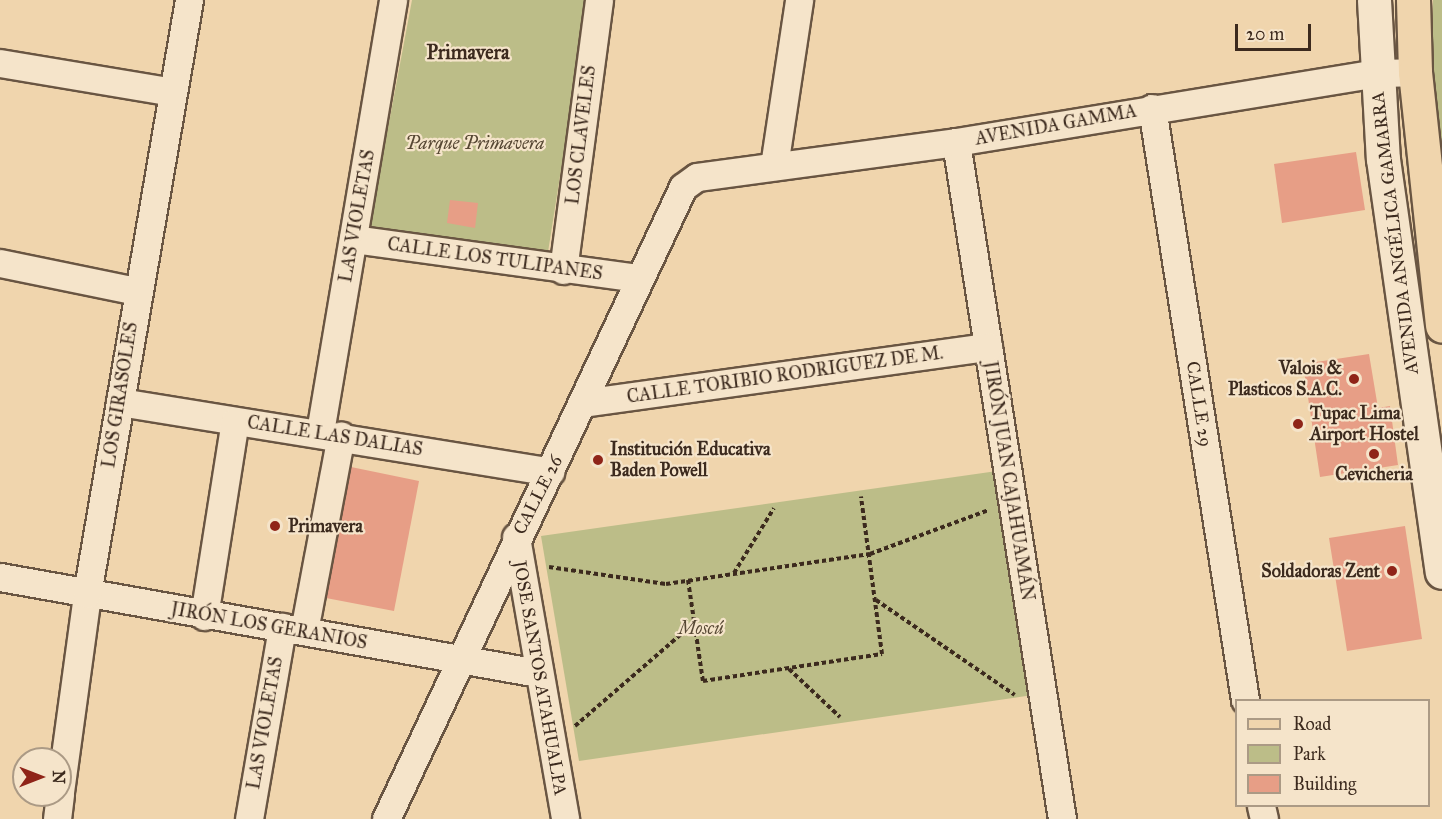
<!DOCTYPE html>
<html>
<head>
<meta charset="utf-8">
<style>
  body { margin:0 }
  #map { position:relative; width:1442px; height:819px; overflow:hidden; background:#f0d5ad; font-family:"IM FELL Great Primer",serif }
  div>[style] { position:absolute }
  [style*='--x'] { left:calc(var(--x)*1px); top:calc(var(--y)*1px); width:calc(var(--w)*1px); rotate:calc(var(--a)*1deg) }
  .green>* { inset:0; background:#bcbd88 }
  .building>* { inset:0; background:#e79e86 }
  .path>* { height:4px; margin-top:-2px; transform-origin:0; background:repeating-linear-gradient(90deg,#3c2a1e 0 4.5px,transparent 0 7.5px) }
  .roads { filter:drop-shadow(2px 0 #695542) drop-shadow(-2px 0 #695542) drop-shadow(0 2px #695542) drop-shadow(0 -2px #695542) }
  .street>* { height:27px; margin:-13.5px; padding:0 13.5px; transform-origin:13.5px; border-radius:13.5px; background:#f5e4ca }
  .secondary>* { height:33px; margin:-16.5px; padding:0 16.5px; transform-origin:16.5px; border-radius:16.5px; background:#f5e4ca }
  .primary>* { height:33px; margin:-16.5px; padding:0 16.5px; transform-origin:16.5px; border-radius:16.5px; background:#f0d5ad }
  .dots>* { width:16px; height:16px; translate:-50% -50%; box-sizing:border-box; border:3px solid #f5e4ca; border-radius:50% }
  span { translate:-50% -50%; white-space:nowrap; text-align:center; line-height:1.15; -webkit-text-stroke:4.5px #f5e4ca; paint-order:stroke }
  .street-label { font-size:18px; color:#3c2a1e }
  .park-label { font-size:18px; color:#564733; font-style:italic }
  .poi-label { font-size:18px; color:#3c2a1e; font-weight:700 }
  .right { translate:-100% -50%; text-align:right }
  .left { translate:0 -50%; text-align:left }
  .neighbourhood-label { font-size:20px; color:#3c2a1e; font-weight:700 }
  .legend { position:absolute; left:1235px; top:699px; width:195px; height:108px; box-sizing:border-box; background:#f5e4ca; border:2px solid #ab9a85; margin:0; padding:8px 10px; list-style:none; font-size:18px; color:#3c2a1e }
  .legend li { display:flex; align-items:center; gap:12px; height:30px }
  .legend b { width:30px; border:2px solid #ab9a85 }
  .north { position:absolute; left:12px; top:747px; width:60px; height:60px; box-sizing:border-box; background:#f5e4ca; border:2px solid #ab9a85; border-radius:50%; rotate:90deg; font-size:16px; font-weight:700; line-height:24px; text-align:center; color:#3c2a1e }
  .north::after { content:''; display:block; margin:auto; width:21px; height:27px; background:#8f2418; clip-path:polygon(50% 0,100% 100%,50% 72%,0 100%) }
  .scale { position:absolute; left:1235px; top:24px; width:76px; height:27px; box-sizing:border-box; border:3px solid #3c2a1e; border-top:0; padding-left:8px; font-size:18px; line-height:21px; white-space:nowrap; color:#3c2a1e; -webkit-text-stroke:4px #f5e4ca; paint-order:stroke }
</style>
</head>
<body>
<div id="map">
  <div class="green">
    <div style="clip-path:polygon(412px 0,588px 0,548px 252px,369px 229px)"></div>
    <div style="clip-path:polygon(1433px 0,1442px 0,1442px 262px,1431px 64px)"></div>
    <div style="clip-path:polygon(997px 471px,1033px 695px,579px 761px,541px 536px)"></div>
  </div>
  <div class="building">
    <div style="clip-path:polygon(1356px 152px,1365px 210px,1282px 223px,1274px 164px)"></div>
    <div style="clip-path:polygon(450px 200px,478px 203px,475px 228px,447px 223px)"></div>
    <div style="clip-path:polygon(1369px 354px,1378px 408px,1390px 406px,1398px 465px,1320px 477px,1303px 364px)"></div>
    <div style="clip-path:polygon(351px 467px,419px 481px,394px 611px,326px 598px)"></div>
    <div style="clip-path:polygon(1405px 526px,1422px 639px,1347px 651px,1329px 538px)"></div>
  </div>
  <div class="path">
    <div style="--x:549;--y:567;--w:118;--a:8.3"></div>
    <div style="--x:666;--y:584;--w:206;--a:-8.4"></div>
    <div style="--x:870;--y:554;--w:127;--a:-20.3"></div>
    <div style="--x:734;--y:573;--w:76;--a:-58.4"></div>
    <div style="--x:688;--y:580;--w:102;--a:81.6"></div>
    <div style="--x:703;--y:681;--w:181;--a:-8.6"></div>
    <div style="--x:882;--y:654;--w:159;--a:-97.6"></div>
    <div style="--x:876;--y:600;--w:168;--a:34.4"></div>
    <div style="--x:789;--y:669;--w:70;--a:43.3"></div>
    <div style="--x:575;--y:726;--w:157;--a:-40.9"></div>
  </div>
  <div class="roads">
    <div class="street">
      <div style="--x:0;--y:63;--w:175;--a:9.5"></div>
      <div style="--x:1152;--y:108;--w:599;--a:81.07"></div>
      <div style="--x:956;--y:142;--w:685;--a:81.1"></div>
      <div style="--x:774;--y:166;--w:168;--a:-81.4"></div>
      <div style="--x:353;--y:239;--w:286;--a:7.8"></div>
      <div style="--x:0;--y:263;--w:140;--a:11.6"></div>
      <div style="--x:563;--y:270;--w:272;--a:-82.4"></div>
      <div style="--x:120;--y:402;--w:436;--a:9.2"></div>
      <div style="--x:582;--y:403;--w:410;--a:-7.9"></div>
      <div style="--x:320;--y:432;--w:438;--a:-80.4"></div>
      <div style="--x:516;--y:537;--w:286;--a:80.1"></div>
      <div style="--x:0;--y:577;--w:546;--a:10.12"></div>
      <div style="--x:204;--y:616;--w:197;--a:-81"></div>
      <div style="--x:304;--y:631;--w:199;--a:-79.3"></div>
      <div style="--x:60;--y:792;--w:200;--a:-82.2"></div>
      <div style="--x:87;--y:594;--w:603;--a:-80.26"></div>
      <div style="--x:1261;--y:806;--w:13;--a:77"></div>
      <div style="--x:57;--y:819;--w:24;--a:-83"></div>
      <div style="--x:249;--y:819;--w:195;--a:-80.2"></div>
      <div style="--x:386;--y:819;--w:698;--a:-64.83"></div>
      <div style="--x:683;--y:187;--w:17;--a:-36"></div>
      <div style="--x:697;--y:177;--w:261;--a:-7.7"></div>
      <div style="--x:956;--y:142;--w:426;--a:-9.3"></div>
      <div style="--x:1376;--y:73;--w:39;--a:-1"></div>
    </div>
    <div class="secondary">
      <div style="--x:1374;--y:0;--w:159;--a:86.8"></div>
      <div style="--x:1383;--y:159;--w:417;--a:81.9"></div>
    </div>
    <div class="primary">
      <div style="--x:1413;--y:0;--w:72;--a:88.4"></div>
      <div style="--x:1415;--y:72;--w:255;--a:83.9"></div>
    </div>
  </div>
  <div class="dots">
    <div style="left:1354px;top:379px;background:#8f2418"></div>
    <div style="left:1298px;top:424px;background:#8f2418"></div>
    <div style="left:1374px;top:454px;background:#8f2418"></div>
    <div style="left:598px;top:460px;background:#8f2418"></div>
    <div style="left:275px;top:526px;background:#8f2418"></div>
    <div style="left:1392px;top:571px;background:#8f2418"></div>
  </div>
  <div class="street-label">
    <span style="left:1056px;top:125px;rotate:-10deg">AVENIDA GAMMA</span>
    <span style="left:581px;top:135px;rotate:-83deg">LOS CLAVELES</span>
    <span style="left:357px;top:216px;rotate:-80deg">LAS VIOLETAS</span>
    <span style="left:1395px;top:233px;rotate:-97deg">AVENIDA ANGÉLICA GAMARRA</span>
    <span style="left:495px;top:259px;rotate:8deg">CALLE LOS TULIPANES</span>
    <span style="left:785px;top:375px;rotate:-8deg">CALLE TORIBIO RODRIGUEZ DE M.</span>
    <span style="left:120px;top:395px;rotate:-81deg">LOS GIRASOLES</span>
    <span style="left:1199px;top:404px;rotate:81deg">CALLE 29</span>
    <span style="left:335px;top:436px;rotate:9deg">CALLE LAS DALIAS</span>
    <span style="left:1009px;top:481px;rotate:81deg">JIRÓN JUAN CAJAHUAMÁN</span>
    <span style="left:538px;top:495px;rotate:-63deg">CALLE 26</span>
    <span style="left:269px;top:626px;rotate:10deg">JIRÓN LOS GERANIOS</span>
    <span style="left:540px;top:678px;rotate:80deg">JOSE SANTOS ATAHUALPA</span>
    <span style="left:265px;top:723px;rotate:-80deg">LAS VIOLETAS</span>
  </div>
  <div class="park-label">
    <span style="left:475px;top:143px">Parque Primavera</span>
    <span style="left:701px;top:628px">Moscú</span>
  </div>
  <div class="poi-label">
    <span class="right" style="left:1342px;top:379px">Valois &amp;<br>Plasticos S.A.C.</span>
    <span class="left" style="left:1310px;top:424px">Tupac Lima<br>Airport Hostel</span>
    <span class="left" style="left:610px;top:460px">Institución Educativa<br>Baden Powell</span>
    <span style="left:1374px;top:474px">Cevicheria</span>
    <span class="left" style="left:288px;top:526px">Primavera</span>
    <span class="right" style="left:1380px;top:571px">Soldadoras Zent</span>
  </div>
  <div class="neighbourhood-label">
    <span style="left:468px;top:52px">Primavera</span>
  </div>
  <ul class="legend">
  <li><b style="height:8px;background:#f0d5ad"></b>Road</li>
  <li><b style="height:16px;background:#bcbd88"></b>Park</li>
  <li><b style="height:16px;background:#e79e86"></b>Building</li>
  </ul>
  <div class="north">N</div>
  <div class="scale">20 m</div>
</div>
</body>
</html>
